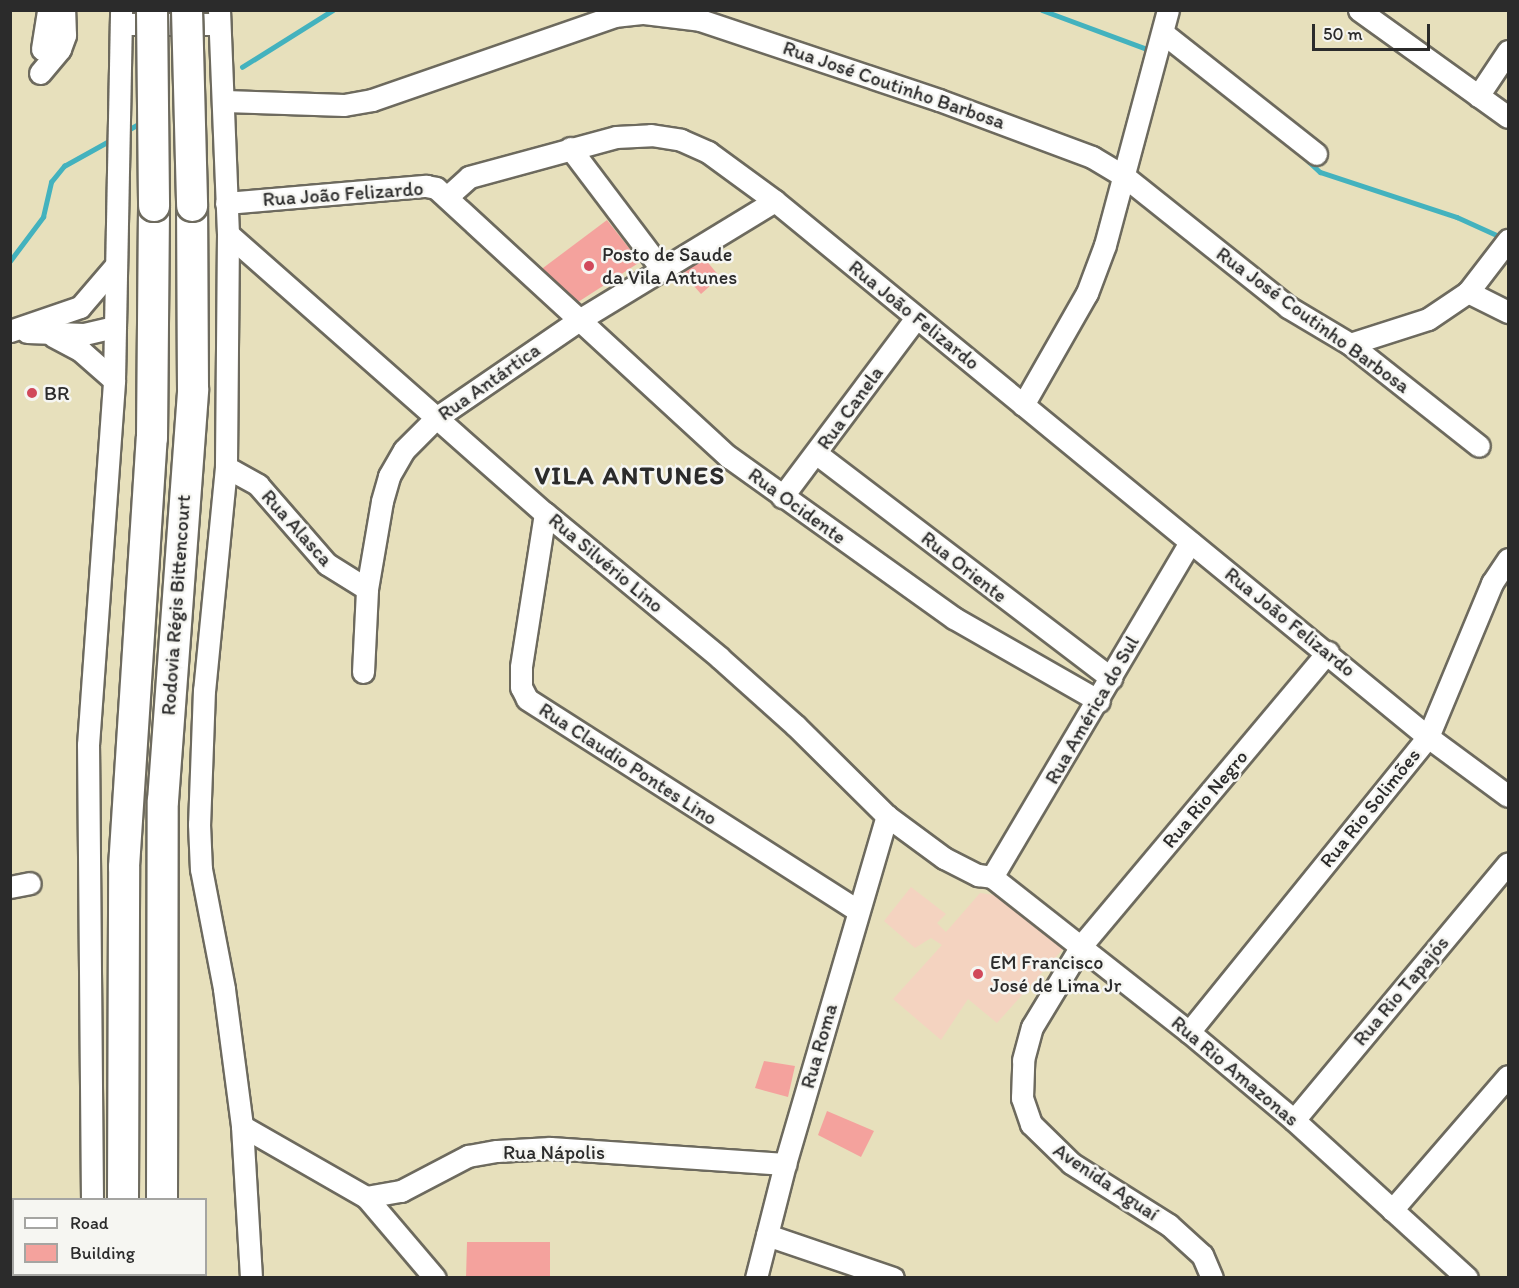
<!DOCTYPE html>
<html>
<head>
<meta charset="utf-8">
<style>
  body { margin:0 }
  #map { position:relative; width:1519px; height:1288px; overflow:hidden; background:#e7e0bc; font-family:Itim,sans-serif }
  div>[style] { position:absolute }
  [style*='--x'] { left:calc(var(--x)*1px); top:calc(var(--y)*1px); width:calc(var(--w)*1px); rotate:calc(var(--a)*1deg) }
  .built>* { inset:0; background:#f4d3c0 }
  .stream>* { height:4.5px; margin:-2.25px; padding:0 2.25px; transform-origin:2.25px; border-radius:2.25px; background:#43b2be }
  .building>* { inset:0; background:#f4a29d }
  .roads { filter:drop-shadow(2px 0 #6d6a5e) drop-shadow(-2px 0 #6d6a5e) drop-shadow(0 2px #6d6a5e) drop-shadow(0 -2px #6d6a5e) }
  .minor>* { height:21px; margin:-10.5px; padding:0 10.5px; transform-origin:10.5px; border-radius:10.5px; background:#fff }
  .highway>* { height:30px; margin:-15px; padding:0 15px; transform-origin:15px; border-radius:15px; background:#fff }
  .bridges { filter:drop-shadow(2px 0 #6d6a5e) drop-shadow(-2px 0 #6d6a5e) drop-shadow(0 2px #6d6a5e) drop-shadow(0 -2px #6d6a5e) }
  .highway-bridge>* { height:30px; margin:-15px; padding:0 15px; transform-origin:15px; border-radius:15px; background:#fff }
  .dots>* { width:16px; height:16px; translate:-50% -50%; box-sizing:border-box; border:3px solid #f6f6f2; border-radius:50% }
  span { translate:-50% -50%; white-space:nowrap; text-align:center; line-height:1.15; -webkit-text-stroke:5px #f6f6f2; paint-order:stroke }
  .street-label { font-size:20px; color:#2b2b2b }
  .poi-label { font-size:20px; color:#2b2b2b }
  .left { translate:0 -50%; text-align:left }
  .district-label { font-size:26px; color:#2b2b2b; font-weight:700; letter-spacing:1.5px }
  .frame { position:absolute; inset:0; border:12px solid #2b2b2b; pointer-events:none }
  .legend { position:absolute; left:12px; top:1198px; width:195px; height:78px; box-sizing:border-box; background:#f6f6f2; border:2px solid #a5a5a2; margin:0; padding:8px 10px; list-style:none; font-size:18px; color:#2b2b2b }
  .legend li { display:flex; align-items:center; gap:12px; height:30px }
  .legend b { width:30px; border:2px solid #a5a5a2 }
  .scale { position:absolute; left:1312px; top:24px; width:118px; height:27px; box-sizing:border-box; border:3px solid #2b2b2b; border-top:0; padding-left:8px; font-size:18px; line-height:21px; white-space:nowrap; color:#2b2b2b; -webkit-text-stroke:4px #f6f6f2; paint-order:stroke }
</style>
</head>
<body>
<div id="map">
  <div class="built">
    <div style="clip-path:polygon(911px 887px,946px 914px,937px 923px,946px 932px,980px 893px,1002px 896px,1063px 949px,997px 1023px,968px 999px,941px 1040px,893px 999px,942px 945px,931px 938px,915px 948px,884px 921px)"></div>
  </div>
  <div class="stream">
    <div style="--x:1042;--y:10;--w:117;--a:20.4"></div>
    <div style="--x:242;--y:67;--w:107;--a:-32.1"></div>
    <div style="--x:126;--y:131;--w:18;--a:-29"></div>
    <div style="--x:1304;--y:157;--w:22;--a:43"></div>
    <div style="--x:1320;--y:172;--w:144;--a:18.2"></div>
    <div style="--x:1457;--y:217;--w:51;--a:24.5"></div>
    <div style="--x:10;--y:261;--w:55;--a:-53.1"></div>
    <div style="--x:43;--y:217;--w:36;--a:-77"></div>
    <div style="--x:51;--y:182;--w:21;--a:-51"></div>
    <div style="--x:64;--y:166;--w:54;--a:-29"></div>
  </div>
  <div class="building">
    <div style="clip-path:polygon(607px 220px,640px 262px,575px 304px,539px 271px)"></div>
    <div style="clip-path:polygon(699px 252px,720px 277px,701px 294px,679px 269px)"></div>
    <div style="clip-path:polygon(764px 1061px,795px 1066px,788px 1097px,755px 1088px)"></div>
    <div style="clip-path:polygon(827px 1111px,874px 1131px,861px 1157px,818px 1135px)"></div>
    <div style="clip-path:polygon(467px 1242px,550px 1242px,550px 1278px,466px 1278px)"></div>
  </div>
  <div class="roads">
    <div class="minor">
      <div style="--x:219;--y:10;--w:224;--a:87.7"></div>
      <div style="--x:228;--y:234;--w:233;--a:90.5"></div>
      <div style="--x:226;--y:467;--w:224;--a:95.6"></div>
      <div style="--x:204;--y:690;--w:134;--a:92.1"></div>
      <div style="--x:199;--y:824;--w:45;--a:87.5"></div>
      <div style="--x:201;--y:869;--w:122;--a:79.1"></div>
      <div style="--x:224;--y:989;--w:138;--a:82.5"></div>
      <div style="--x:242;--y:1126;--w:152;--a:86.6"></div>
      <div style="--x:1359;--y:10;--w:183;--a:35.7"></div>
      <div style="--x:121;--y:24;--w:98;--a:0"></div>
      <div style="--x:1163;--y:33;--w:195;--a:38.3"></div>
      <div style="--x:42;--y:49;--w:39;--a:-81"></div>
      <div style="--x:40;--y:73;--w:31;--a:-50"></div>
      <div style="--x:60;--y:49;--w:15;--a:-70"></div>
      <div style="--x:65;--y:35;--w:25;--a:-92"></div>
      <div style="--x:1478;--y:96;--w:54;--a:-56.3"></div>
      <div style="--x:225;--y:101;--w:119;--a:1.9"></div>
      <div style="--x:344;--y:105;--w:28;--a:-10"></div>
      <div style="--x:372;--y:100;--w:256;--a:-19.1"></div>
      <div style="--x:614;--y:16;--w:30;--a:-6"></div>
      <div style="--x:644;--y:13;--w:56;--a:7.1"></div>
      <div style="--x:700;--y:20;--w:252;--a:18.5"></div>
      <div style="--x:939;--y:100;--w:163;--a:20.4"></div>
      <div style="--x:1092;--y:157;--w:37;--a:31"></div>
      <div style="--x:1124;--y:176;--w:210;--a:38.6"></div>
      <div style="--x:1288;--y:307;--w:72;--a:30.8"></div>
      <div style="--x:1350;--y:344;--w:164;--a:38.3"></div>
      <div style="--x:570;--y:148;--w:149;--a:52.9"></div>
      <div style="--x:447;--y:197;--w:30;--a:-42"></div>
      <div style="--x:469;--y:177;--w:152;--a:-15.2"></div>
      <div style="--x:616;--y:137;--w:35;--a:-3"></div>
      <div style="--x:651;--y:135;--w:30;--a:9"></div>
      <div style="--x:681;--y:140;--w:30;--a:24"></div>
      <div style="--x:708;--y:152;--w:83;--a:36.2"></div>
      <div style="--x:775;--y:201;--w:845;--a:39.38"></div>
      <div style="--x:1428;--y:737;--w:99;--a:36.4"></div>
      <div style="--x:226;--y:203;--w:201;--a:-4.9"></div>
      <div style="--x:426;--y:186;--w:10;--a:11"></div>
      <div style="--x:436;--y:188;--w:398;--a:42.6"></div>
      <div style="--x:729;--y:457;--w:277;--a:35.6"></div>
      <div style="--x:954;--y:618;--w:167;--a:29.8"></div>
      <div style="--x:228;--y:234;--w:422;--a:41.4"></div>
      <div style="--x:545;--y:513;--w:227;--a:39.6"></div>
      <div style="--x:720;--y:658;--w:101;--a:41.8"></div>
      <div style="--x:795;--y:725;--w:129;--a:44.7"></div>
      <div style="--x:887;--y:816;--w:71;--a:36.4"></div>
      <div style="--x:944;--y:858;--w:38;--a:27"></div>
      <div style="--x:978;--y:875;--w:14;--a:8"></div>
      <div style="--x:992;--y:877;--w:251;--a:38.2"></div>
      <div style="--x:1189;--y:1032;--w:137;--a:40"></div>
      <div style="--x:1294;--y:1120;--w:234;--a:42.4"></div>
      <div style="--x:1468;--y:292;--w:45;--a:26.6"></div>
      <div style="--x:10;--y:331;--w:74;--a:-18.9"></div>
      <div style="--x:80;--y:307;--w:55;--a:-49.4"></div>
      <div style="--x:27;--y:332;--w:57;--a:2"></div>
      <div style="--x:84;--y:334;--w:32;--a:-13"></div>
      <div style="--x:53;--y:336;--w:32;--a:28"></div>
      <div style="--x:81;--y:351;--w:44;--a:41.3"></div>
      <div style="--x:1350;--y:344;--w:82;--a:-17.8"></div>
      <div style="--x:1428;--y:319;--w:48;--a:-34"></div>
      <div style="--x:1468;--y:292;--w:66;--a:-52.4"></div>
      <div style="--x:1023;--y:405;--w:129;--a:-60.3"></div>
      <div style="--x:1087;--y:293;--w:51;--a:-69.4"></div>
      <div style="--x:1105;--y:245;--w:243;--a:-75"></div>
      <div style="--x:817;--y:454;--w:370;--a:37.3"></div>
      <div style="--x:226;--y:467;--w:37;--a:29"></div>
      <div style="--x:258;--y:485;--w:105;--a:48.9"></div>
      <div style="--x:327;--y:564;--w:47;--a:32"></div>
      <div style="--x:782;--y:497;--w:224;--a:-53.2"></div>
      <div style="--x:545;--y:513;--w:156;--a:98.9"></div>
      <div style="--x:521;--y:667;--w:20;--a:90"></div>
      <div style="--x:521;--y:687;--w:13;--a:63"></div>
      <div style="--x:527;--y:699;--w:393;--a:32.6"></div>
      <div style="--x:363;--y:672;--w:83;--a:-87.2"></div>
      <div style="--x:367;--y:589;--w:89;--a:-80.3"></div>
      <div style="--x:382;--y:501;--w:26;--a:-74"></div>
      <div style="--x:389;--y:476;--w:30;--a:-60"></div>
      <div style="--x:404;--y:450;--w:45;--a:-45"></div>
      <div style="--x:436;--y:418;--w:173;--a:-34.4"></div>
      <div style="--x:579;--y:320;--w:229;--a:-31.3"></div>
      <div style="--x:992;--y:877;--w:389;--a:-59.4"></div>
      <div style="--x:10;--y:887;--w:20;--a:-11"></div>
      <div style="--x:1189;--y:1032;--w:380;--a:-51"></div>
      <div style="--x:1428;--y:737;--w:167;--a:-67.4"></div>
      <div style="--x:1492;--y:583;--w:29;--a:-56"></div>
      <div style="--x:1294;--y:1120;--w:334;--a:-50.2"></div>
      <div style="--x:242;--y:1126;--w:143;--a:29.8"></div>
      <div style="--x:366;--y:1197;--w:36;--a:-10"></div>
      <div style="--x:401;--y:1191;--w:76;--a:-27.6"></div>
      <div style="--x:468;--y:1156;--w:29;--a:-10"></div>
      <div style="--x:497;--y:1151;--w:53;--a:-3.2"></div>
      <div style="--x:550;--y:1148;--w:236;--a:3.9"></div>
      <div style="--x:366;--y:1197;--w:106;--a:49.6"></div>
      <div style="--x:92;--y:1200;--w:455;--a:-90.5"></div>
      <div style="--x:88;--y:745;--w:366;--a:-85.9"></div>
      <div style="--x:114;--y:380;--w:370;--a:-88.9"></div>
      <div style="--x:1392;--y:1210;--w:177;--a:-49.1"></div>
      <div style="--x:767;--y:1235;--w:133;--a:18.8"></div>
      <div style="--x:93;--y:1274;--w:4;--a:90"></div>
      <div style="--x:756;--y:1278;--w:118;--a:-75.7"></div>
      <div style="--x:785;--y:1164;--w:363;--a:-73.7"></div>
      <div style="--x:1212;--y:1278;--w:25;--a:-113"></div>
      <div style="--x:1202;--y:1255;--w:45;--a:-137.7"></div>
      <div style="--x:1169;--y:1225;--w:116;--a:-147.7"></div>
      <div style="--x:1071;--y:1163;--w:56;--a:-135.7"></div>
      <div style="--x:1031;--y:1124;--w:28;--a:-109"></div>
      <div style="--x:1022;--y:1098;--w:38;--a:-88"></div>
      <div style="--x:1023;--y:1060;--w:34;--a:-75"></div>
      <div style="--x:1032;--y:1027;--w:95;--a:-58.8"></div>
      <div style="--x:1081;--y:946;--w:384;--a:-50"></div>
    </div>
    <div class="highway">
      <div style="--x:123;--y:1200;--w:333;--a:-89.8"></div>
      <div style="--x:124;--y:867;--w:430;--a:-86.3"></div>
      <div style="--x:152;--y:438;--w:232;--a:-89.5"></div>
      <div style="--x:162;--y:1200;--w:399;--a:-89.9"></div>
      <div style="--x:163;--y:801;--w:413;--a:-85.8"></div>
      <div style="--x:193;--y:389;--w:183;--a:-90.3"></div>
      <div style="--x:123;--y:1274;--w:4;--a:90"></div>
      <div style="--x:165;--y:1274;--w:4;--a:90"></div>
    </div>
  </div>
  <div class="bridges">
    <div class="highway-bridge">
      <div style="--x:152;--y:10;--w:196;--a:89.4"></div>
      <div style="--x:187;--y:10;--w:196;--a:88.5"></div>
    </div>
  </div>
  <div class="dots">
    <div style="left:589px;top:266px;background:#d1495b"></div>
    <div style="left:32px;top:393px;background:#d1495b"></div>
    <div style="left:978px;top:974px;background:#d1495b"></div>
  </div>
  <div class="street-label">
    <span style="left:894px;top:85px;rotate:19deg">Rua José Coutinho Barbosa</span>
    <span style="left:343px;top:194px;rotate:-4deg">Rua João Felizardo</span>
    <span style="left:914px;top:315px;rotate:39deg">Rua João Felizardo</span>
    <span style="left:1313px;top:320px;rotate:36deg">Rua José Coutinho Barbosa</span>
    <span style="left:489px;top:382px;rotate:-35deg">Rua Antártica</span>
    <span style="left:850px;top:408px;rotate:-54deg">Rua Canela</span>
    <span style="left:797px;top:506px;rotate:36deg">Rua Ocidente</span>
    <span style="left:297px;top:528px;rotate:48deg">Rua Alasca</span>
    <span style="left:606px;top:563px;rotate:40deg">Rua Silvério Lino</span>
    <span style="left:964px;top:567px;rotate:38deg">Rua Oriente</span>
    <span style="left:176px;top:605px;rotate:-86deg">Rodovia Régis Bittencourt</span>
    <span style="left:1290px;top:622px;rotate:39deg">Rua João Felizardo</span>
    <span style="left:1092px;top:710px;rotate:-60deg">Rua América do Sul</span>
    <span style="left:628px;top:764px;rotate:33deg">Rua Claudio Pontes Lino</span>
    <span style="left:1205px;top:799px;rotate:-50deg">Rua Rio Negro</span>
    <span style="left:1370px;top:808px;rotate:-51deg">Rua Rio Solimões</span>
    <span style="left:1401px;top:991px;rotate:-50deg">Rua Rio Tapajós</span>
    <span style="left:819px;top:1046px;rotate:-74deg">Rua Roma</span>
    <span style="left:1235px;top:1071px;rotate:40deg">Rua Rio Amazonas</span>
    <span style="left:554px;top:1152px">Rua Nápolis</span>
    <span style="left:1106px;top:1182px;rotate:34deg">Avenida Aguaí</span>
  </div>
  <div class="poi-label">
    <span class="left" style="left:602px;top:266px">Posto de Saude<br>da Vila Antunes</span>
    <span class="left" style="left:44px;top:393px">BR</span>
    <span class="left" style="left:990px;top:974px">EM Francisco<br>José de Lima Jr</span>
  </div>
  <div class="district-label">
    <span style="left:630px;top:476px">VILA ANTUNES</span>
  </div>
  <div class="frame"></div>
  <ul class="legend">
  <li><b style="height:8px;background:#fff"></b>Road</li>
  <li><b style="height:16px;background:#f4a29d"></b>Building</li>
  </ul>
  <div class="scale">50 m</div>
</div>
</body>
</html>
